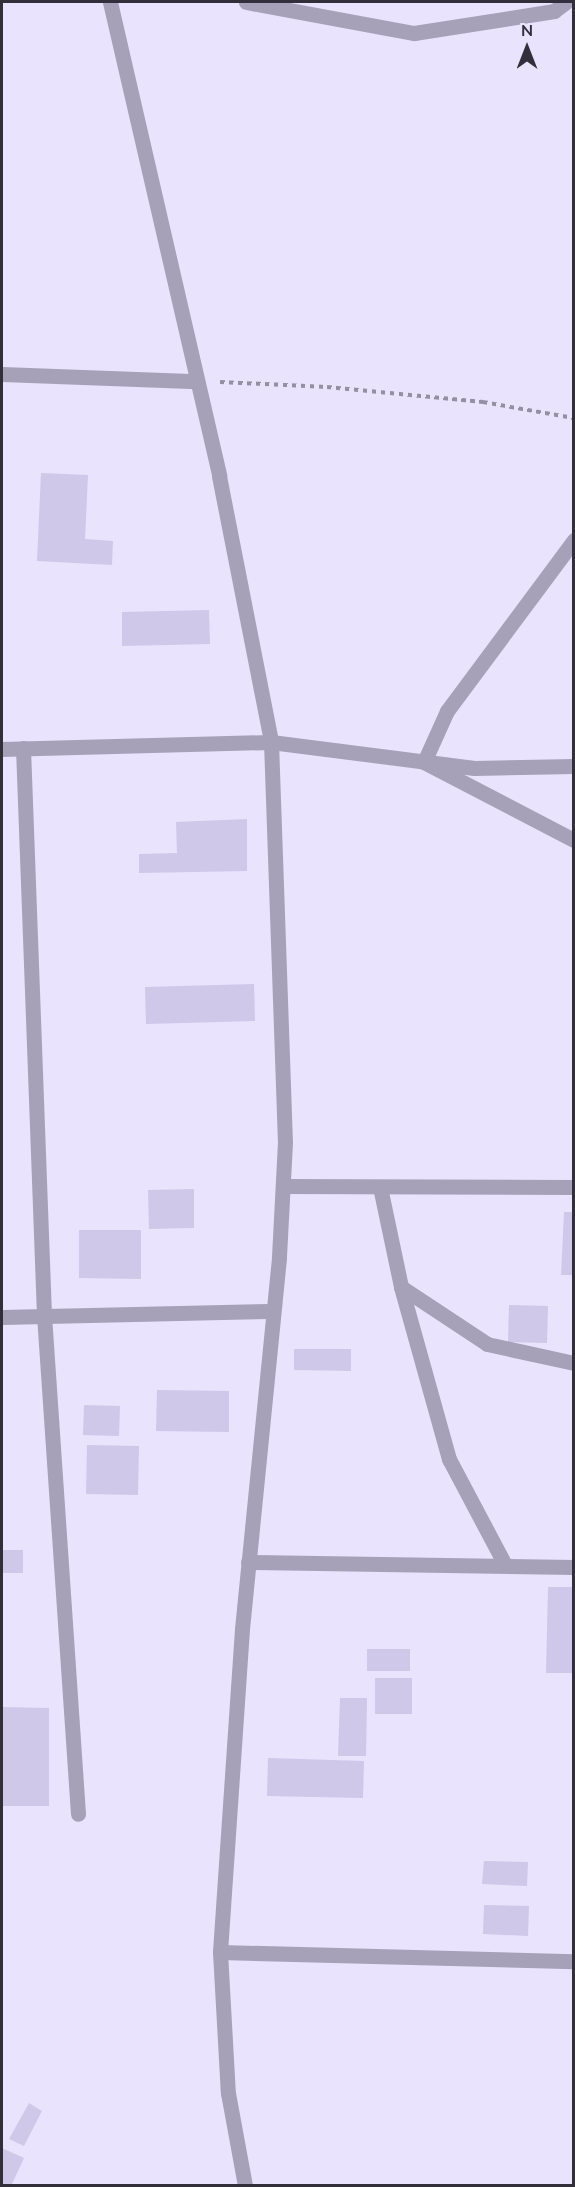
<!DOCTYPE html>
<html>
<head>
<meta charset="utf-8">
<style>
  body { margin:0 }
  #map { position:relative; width:575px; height:2187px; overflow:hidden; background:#e9e3fe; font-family:Mulish,sans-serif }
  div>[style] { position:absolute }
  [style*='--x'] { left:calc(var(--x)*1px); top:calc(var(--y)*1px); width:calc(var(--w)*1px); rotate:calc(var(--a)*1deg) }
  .building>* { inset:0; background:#cfc8e8 }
  .path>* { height:4px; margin-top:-2px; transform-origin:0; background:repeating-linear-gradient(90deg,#948fa3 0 4.5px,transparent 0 9px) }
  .minor>* { height:15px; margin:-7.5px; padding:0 7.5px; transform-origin:7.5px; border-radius:7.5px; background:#a6a1b9 }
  span { translate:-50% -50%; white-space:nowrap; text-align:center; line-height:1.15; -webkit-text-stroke:6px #e9e3fe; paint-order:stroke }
  .frame { position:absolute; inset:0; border:3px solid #322f3b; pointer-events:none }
  .north { position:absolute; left:497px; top:18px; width:60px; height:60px; -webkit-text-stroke:4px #e9e3fe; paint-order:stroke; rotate:0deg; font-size:16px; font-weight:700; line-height:24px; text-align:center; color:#322f3b }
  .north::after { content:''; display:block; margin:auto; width:21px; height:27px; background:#322f3b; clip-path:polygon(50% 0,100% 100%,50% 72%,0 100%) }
</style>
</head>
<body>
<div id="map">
  <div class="building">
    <div style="clip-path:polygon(41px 473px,88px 475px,85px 539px,113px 541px,112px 565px,37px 561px)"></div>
    <div style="clip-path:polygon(209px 610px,210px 644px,122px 646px,122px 612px)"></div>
    <div style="clip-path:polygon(247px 819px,247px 871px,139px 873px,139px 854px,177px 853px,176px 822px)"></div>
    <div style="clip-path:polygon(254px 984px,255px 1021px,146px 1024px,145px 987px)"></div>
    <div style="clip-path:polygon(194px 1189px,194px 1228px,149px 1229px,148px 1190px)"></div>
    <div style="clip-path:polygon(564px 1212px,574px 1212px,574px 1275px,561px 1275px)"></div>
    <div style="clip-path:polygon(79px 1230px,141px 1230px,141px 1279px,79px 1278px)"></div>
    <div style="clip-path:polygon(509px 1305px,548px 1306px,547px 1343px,508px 1342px)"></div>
    <div style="clip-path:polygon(294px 1349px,351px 1349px,351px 1371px,294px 1370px)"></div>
    <div style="clip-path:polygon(157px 1390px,229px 1391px,229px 1432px,156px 1431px)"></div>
    <div style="clip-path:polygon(84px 1405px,120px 1406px,119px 1436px,83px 1435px)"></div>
    <div style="clip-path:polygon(87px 1445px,139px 1446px,138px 1495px,86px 1494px)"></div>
    <div style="clip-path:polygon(2px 1550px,23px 1550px,23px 1573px,2px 1573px)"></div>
    <div style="clip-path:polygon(548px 1587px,574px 1587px,574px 1673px,546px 1673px)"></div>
    <div style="clip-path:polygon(367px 1649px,410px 1649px,410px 1671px,367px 1671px)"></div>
    <div style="clip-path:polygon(375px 1678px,412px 1678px,412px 1714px,375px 1714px)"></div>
    <div style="clip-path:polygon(340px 1698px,367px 1698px,366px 1756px,338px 1756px)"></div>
    <div style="clip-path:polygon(2px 1707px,49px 1708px,49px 1806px,2px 1806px)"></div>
    <div style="clip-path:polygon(268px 1758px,364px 1761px,363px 1798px,267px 1796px)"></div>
    <div style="clip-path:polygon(484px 1861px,528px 1862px,527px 1886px,482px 1884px)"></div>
    <div style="clip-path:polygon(484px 1905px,529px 1906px,528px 1936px,483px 1934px)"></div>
    <div style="clip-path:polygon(29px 2103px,42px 2111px,24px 2146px,9px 2139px)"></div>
    <div style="clip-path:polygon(2px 2148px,24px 2158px,11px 2186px,2px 2186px)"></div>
  </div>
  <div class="path">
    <div style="--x:220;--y:382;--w:107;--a:2.7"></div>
    <div style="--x:327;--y:387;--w:157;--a:5.5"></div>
    <div style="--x:483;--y:402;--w:92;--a:10"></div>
  </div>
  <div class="minor">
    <div style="--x:110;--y:2;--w:486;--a:77"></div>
    <div style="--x:219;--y:476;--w:271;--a:78.9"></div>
    <div style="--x:271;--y:742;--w:400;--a:88"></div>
    <div style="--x:285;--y:1142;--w:116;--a:93"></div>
    <div style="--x:279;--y:1258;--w:373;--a:95.7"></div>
    <div style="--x:242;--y:1629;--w:324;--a:93.9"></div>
    <div style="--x:220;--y:1952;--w:141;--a:86.8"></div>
    <div style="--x:228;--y:2093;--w:95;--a:79.6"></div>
    <div style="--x:246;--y:2;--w:171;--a:10.5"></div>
    <div style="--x:414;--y:33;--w:142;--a:-8.9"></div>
    <div style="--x:554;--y:11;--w:15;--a:-37"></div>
    <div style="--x:2;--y:374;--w:195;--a:2.1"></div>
    <div style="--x:574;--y:540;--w:213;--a:126.6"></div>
    <div style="--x:447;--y:711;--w:56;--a:114.3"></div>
    <div style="--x:424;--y:762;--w:169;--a:27.5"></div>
    <div style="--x:23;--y:748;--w:567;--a:87.88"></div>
    <div style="--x:44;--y:1315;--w:500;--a:86.1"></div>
    <div style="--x:2;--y:749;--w:269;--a:-1.5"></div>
    <div style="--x:271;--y:742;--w:205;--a:7.3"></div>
    <div style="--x:474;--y:768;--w:100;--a:-1.1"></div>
    <div style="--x:283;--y:1186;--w:291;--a:0.2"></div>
    <div style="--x:380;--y:1187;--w:102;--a:78.1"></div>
    <div style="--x:401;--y:1287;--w:179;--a:74.4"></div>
    <div style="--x:449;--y:1459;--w:118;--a:62.1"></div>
    <div style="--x:401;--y:1287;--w:103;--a:33.5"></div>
    <div style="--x:487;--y:1344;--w:89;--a:12.3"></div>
    <div style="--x:2;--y:1317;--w:268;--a:-1.3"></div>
    <div style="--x:248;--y:1562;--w:326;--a:0.9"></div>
    <div style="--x:220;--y:1952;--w:354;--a:1.5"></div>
  </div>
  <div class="frame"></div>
  <div class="north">N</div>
</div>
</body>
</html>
